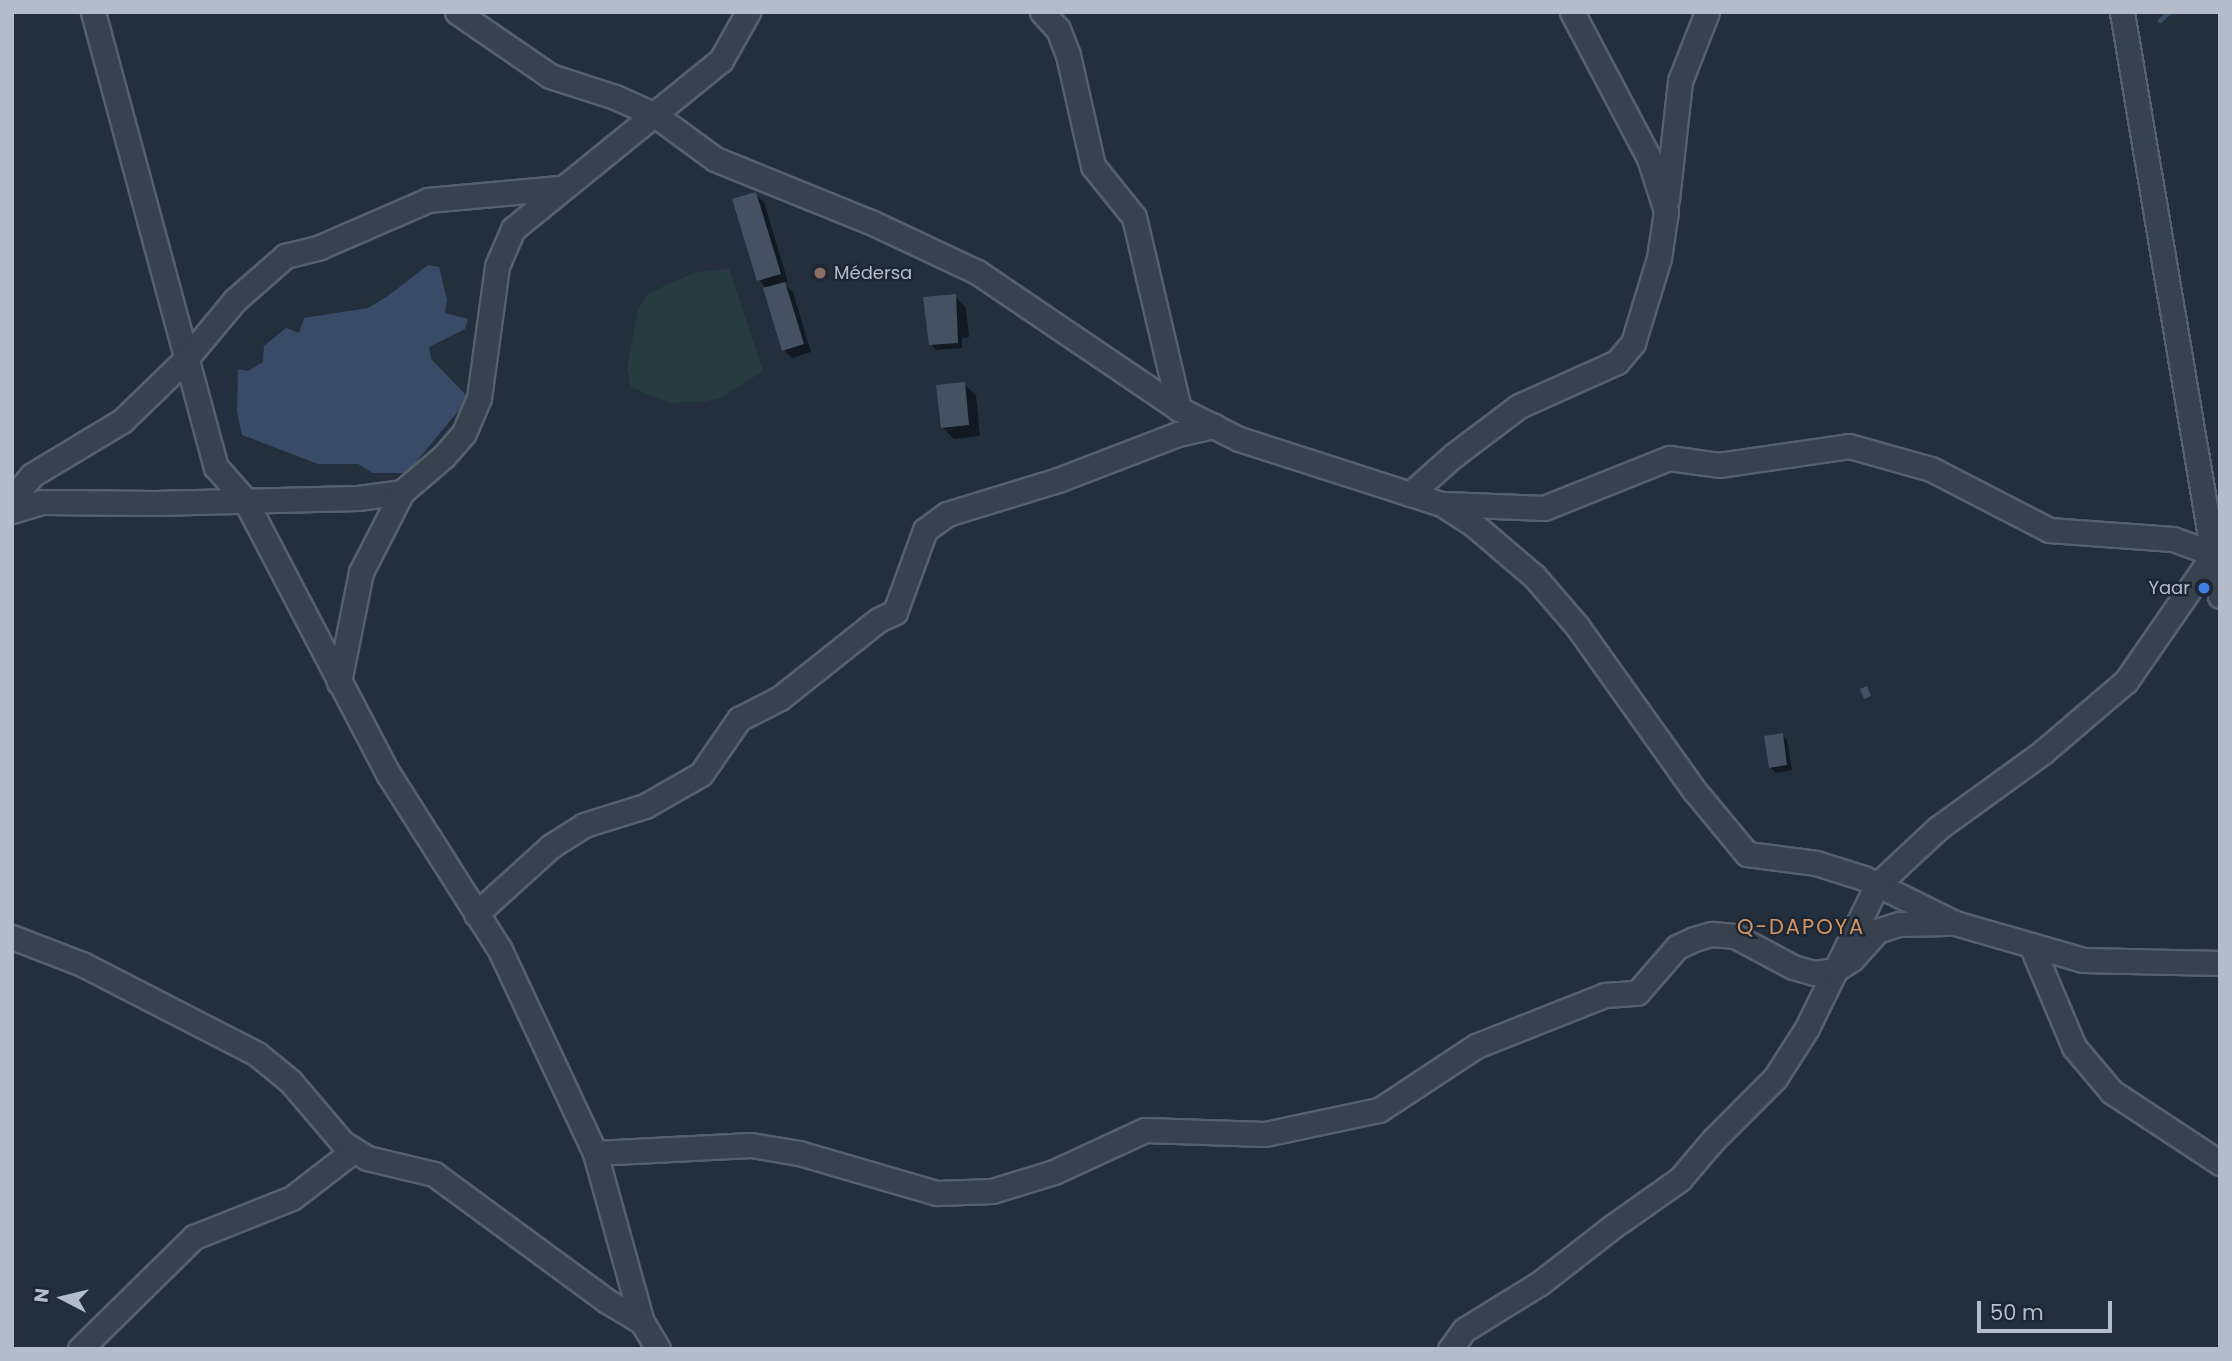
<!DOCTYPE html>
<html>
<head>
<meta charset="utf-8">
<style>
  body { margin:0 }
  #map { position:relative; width:2232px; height:1361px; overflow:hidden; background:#242f3e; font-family:Poppins,sans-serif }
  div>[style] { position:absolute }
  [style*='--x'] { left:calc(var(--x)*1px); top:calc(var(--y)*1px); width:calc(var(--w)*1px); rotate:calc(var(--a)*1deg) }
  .green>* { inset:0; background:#263c3f }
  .water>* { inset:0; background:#394c67 }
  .shadow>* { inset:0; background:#0007 }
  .stream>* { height:5px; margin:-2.5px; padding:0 2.5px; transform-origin:2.5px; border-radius:2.5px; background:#394c67 }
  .building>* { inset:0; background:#455162 }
  .roads { filter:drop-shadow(2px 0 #565f6c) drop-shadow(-2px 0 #565f6c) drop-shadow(0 2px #565f6c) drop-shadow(0 -2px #565f6c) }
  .minor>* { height:23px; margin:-11.5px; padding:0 11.5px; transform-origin:11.5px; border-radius:11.5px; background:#38414e }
  .dots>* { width:19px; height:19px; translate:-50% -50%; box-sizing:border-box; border:4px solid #1d2633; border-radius:50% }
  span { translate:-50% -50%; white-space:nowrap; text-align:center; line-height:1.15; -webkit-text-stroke:5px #1d2633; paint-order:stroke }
  .poi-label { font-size:18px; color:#b4bcc9 }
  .left { translate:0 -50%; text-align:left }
  .right { translate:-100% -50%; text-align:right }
  .quarter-label { font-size:21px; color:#d59563; letter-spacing:2px }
  .frame { position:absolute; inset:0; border:14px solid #b4bcc9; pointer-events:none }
  .north { position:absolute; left:28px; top:1263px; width:70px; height:70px; -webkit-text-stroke:5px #1d2633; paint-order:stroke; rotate:277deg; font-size:19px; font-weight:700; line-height:28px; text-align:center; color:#b4bcc9 }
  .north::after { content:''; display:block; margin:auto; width:24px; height:32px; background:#b4bcc9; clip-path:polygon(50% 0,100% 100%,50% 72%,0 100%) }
  .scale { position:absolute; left:1977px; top:1301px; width:135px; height:32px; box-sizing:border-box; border:4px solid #b4bcc9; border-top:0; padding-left:9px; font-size:21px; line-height:24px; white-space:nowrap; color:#b4bcc9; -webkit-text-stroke:5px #1d2633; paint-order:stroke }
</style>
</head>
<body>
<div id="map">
  <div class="green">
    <div style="clip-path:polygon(729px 269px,763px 371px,720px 398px,706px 401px,670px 403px,631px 387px,627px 369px,638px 309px,649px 293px,696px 272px)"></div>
  </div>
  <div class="water">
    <div style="clip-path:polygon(428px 265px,439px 267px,447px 300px,445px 313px,468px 319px,465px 329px,429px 347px,431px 359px,469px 398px,407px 473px,373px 473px,358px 464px,318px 464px,242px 435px,237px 412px,238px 369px,248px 371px,263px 362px,264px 346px,286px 328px,299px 333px,304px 318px,368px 308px,388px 296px)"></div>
  </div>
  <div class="shadow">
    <div style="clip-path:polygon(755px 194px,764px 202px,788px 282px,784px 283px,793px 292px,811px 352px,792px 358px,784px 350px,767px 289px,759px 280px)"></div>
    <div style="clip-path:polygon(955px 296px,966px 308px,969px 337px,962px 338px,962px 348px,936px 350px,931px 344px)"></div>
    <div style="clip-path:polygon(964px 384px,976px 395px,980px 436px,954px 439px,943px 428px)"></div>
    <div style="clip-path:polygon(1782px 735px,1787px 740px,1792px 770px,1776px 773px,1770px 767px)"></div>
  </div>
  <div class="stream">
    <div style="--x:2160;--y:20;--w:12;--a:-42"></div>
  </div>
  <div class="building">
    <div style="clip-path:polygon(756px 192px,781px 274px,757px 281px,732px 199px)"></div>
    <div style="clip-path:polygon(785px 282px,804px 344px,782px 351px,763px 288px)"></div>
    <div style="clip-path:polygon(956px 294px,958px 343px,929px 345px,923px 297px)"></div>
    <div style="clip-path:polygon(965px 382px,969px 425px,941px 428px,936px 385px)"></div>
    <div style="clip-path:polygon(1867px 686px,1871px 696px,1864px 699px,1860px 689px)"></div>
    <div style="clip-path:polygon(1783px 733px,1787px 765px,1769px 768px,1764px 736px)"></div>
  </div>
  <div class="roads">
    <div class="minor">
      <div style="--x:93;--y:12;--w:471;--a:74.9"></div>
      <div style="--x:216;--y:467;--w:44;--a:48.7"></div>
      <div style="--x:245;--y:500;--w:310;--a:62.4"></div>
      <div style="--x:389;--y:775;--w:207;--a:57.6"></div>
      <div style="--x:500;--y:950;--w:224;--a:64.9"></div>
      <div style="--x:595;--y:1153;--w:175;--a:74.5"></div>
      <div style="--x:457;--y:12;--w:113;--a:34.5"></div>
      <div style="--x:550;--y:76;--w:68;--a:17.9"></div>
      <div style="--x:615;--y:97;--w:44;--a:24.2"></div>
      <div style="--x:655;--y:115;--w:74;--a:36.3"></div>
      <div style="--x:715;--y:159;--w:170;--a:22.1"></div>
      <div style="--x:873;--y:223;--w:115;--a:25.2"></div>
      <div style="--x:977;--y:272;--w:244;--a:34.1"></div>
      <div style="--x:1179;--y:409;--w:67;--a:26.6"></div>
      <div style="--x:1239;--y:439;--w:213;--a:17.8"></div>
      <div style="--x:1442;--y:504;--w:38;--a:33"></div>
      <div style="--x:1474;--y:525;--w:79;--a:40.4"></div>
      <div style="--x:1534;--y:576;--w:66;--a:49.3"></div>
      <div style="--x:1577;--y:626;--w:201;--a:54.5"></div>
      <div style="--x:1694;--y:790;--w:83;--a:50.4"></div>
      <div style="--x:1747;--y:854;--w:70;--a:7.4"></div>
      <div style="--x:1816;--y:863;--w:50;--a:17.4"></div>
      <div style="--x:1864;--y:878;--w:102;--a:26.3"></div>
      <div style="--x:1955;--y:923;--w:133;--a:16.1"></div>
      <div style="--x:2083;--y:960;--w:137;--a:1.3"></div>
      <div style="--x:1042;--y:12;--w:23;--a:47"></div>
      <div style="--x:1058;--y:29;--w:28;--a:69"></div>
      <div style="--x:1068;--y:55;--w:114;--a:77.3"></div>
      <div style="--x:1093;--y:166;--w:65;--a:51.2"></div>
      <div style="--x:1134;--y:217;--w:197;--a:76.8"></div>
      <div style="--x:2122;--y:12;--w:592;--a:80.47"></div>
      <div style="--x:1667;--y:199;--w:119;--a:-83.7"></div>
      <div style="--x:1680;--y:81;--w:74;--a:-68.6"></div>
      <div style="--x:1410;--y:494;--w:59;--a:-41.6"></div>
      <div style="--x:1454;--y:455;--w:81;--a:-37"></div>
      <div style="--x:1519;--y:406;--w:107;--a:-24.2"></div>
      <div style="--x:1617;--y:362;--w:25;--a:-50"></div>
      <div style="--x:1633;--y:343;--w:89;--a:-73"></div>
      <div style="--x:1659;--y:258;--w:48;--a:-81.5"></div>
      <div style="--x:1666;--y:211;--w:56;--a:-107.8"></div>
      <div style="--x:1649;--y:158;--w:165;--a:-117.8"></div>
      <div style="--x:12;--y:499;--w:31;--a:-50"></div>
      <div style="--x:32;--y:475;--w:105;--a:-31"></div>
      <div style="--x:122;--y:421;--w:88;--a:-44.1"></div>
      <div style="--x:185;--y:360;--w:78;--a:-50.2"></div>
      <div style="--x:235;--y:300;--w:67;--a:-41.3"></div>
      <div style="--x:285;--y:256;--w:36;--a:-14"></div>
      <div style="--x:320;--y:247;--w:118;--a:-23.5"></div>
      <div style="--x:428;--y:200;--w:134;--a:-5.2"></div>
      <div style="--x:1445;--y:504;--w:99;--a:2.3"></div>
      <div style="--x:1544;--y:508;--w:135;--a:-21.8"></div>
      <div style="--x:1669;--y:458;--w:50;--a:8"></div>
      <div style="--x:1719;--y:465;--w:131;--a:-8.3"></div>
      <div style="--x:1849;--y:446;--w:85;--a:15.7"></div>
      <div style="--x:1931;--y:469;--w:133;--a:27.3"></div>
      <div style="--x:2049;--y:530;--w:124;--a:4.2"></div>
      <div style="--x:2173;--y:539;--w:44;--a:20.1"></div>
      <div style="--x:2214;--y:554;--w:155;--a:124.7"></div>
      <div style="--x:2126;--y:681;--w:109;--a:139.5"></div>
      <div style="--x:2043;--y:752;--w:130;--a:144.1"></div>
      <div style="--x:1938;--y:828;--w:83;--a:136.9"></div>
      <div style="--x:1877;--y:885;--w:159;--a:116.1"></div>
      <div style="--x:1807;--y:1028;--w:59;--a:122.6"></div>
      <div style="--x:1775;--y:1078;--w:86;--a:135"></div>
      <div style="--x:1714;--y:1139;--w:52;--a:130.4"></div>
      <div style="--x:1680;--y:1179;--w:83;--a:144.8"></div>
      <div style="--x:1612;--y:1227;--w:91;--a:142.1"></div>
      <div style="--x:1540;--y:1283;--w:89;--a:148.3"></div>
      <div style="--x:1464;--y:1330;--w:24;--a:126"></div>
      <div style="--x:12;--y:511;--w:31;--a:-17"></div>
      <div style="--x:42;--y:502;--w:113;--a:0.5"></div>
      <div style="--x:155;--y:503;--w:203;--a:-1.4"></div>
      <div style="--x:358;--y:498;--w:44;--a:-7.8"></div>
      <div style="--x:339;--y:682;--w:112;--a:-78.7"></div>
      <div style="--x:361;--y:572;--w:90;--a:-62.9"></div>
      <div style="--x:402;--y:492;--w:55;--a:-40.6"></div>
      <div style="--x:444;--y:456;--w:30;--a:-49"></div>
      <div style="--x:464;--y:433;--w:38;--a:-67"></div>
      <div style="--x:479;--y:398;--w:133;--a:-82.2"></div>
      <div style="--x:497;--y:266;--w:40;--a:-66.6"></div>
      <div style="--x:513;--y:229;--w:268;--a:-39.1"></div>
      <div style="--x:721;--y:60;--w:55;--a:-60.6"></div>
      <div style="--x:476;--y:914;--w:101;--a:-42.2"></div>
      <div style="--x:551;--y:846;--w:39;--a:-32"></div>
      <div style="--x:584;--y:825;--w:64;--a:-17.3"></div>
      <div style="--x:645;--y:806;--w:64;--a:-29.7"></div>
      <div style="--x:701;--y:774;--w:67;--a:-55.4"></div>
      <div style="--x:739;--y:719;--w:46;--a:-27.1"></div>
      <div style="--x:780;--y:698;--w:125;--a:-38.5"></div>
      <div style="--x:878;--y:620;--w:19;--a:-25"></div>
      <div style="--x:895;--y:612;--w:87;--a:-69.9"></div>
      <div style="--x:925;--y:530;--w:27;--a:-36"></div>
      <div style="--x:947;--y:514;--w:116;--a:-17"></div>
      <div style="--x:1058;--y:480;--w:129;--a:-21"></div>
      <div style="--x:1178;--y:434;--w:37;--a:-13"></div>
      <div style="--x:12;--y:937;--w:75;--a:21.1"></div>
      <div style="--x:82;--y:964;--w:197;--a:27.2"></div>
      <div style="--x:257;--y:1054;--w:43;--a:39.3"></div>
      <div style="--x:290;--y:1081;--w:82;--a:49.5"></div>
      <div style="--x:343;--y:1143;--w:28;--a:32"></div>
      <div style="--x:367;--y:1158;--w:69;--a:13.4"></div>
      <div style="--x:434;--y:1174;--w:215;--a:36.3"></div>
      <div style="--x:607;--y:1301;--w:41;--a:31"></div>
      <div style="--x:642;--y:1322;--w:31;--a:59"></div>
      <div style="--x:2031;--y:945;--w:111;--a:67.1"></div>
      <div style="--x:2074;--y:1047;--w:59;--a:49.8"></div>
      <div style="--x:2112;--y:1092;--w:129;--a:33.3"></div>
      <div style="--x:595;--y:1153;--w:156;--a:-2.9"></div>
      <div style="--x:751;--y:1145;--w:49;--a:9.5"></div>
      <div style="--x:799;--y:1153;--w:144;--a:16.2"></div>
      <div style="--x:937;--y:1193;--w:55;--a:-2.1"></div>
      <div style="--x:992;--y:1191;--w:65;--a:-17"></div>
      <div style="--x:1054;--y:1172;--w:100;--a:-24.8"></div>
      <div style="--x:1145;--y:1130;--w:120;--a:1.9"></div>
      <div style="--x:1265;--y:1134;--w:116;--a:-11.9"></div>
      <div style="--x:1379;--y:1110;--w:116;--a:-33.4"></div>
      <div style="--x:1476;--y:1046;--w:139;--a:-21.6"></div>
      <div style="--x:1605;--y:995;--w:32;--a:-4"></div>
      <div style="--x:1637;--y:993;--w:61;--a:-49"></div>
      <div style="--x:1677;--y:947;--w:19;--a:-25"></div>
      <div style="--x:1694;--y:939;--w:19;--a:-16"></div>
      <div style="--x:1712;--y:934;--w:23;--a:5"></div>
      <div style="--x:1735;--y:936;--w:66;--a:28.1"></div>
      <div style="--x:1793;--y:967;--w:22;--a:16"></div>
      <div style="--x:1814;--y:973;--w:21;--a:-8"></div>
      <div style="--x:1835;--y:970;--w:20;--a:-33"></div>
      <div style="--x:1852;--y:959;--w:38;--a:-48"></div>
      <div style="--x:1877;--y:931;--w:23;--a:-18"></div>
      <div style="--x:1899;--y:924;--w:49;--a:-1.2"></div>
      <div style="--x:80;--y:1349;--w:160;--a:-44.5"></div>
      <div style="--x:194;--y:1237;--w:105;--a:-21.7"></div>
      <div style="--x:292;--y:1198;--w:78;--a:-37.7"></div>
    </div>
  </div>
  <div class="dots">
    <div style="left:820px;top:273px;background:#8d6e63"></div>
    <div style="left:2204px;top:588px;background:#3f7fe0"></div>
  </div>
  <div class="poi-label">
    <span class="left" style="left:834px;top:273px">Médersa</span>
    <span class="right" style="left:2190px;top:588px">Yaar</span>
  </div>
  <div class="quarter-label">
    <span style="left:1801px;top:927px">Q-DAPOYA</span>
  </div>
  <div class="frame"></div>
  <div class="north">N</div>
  <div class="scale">50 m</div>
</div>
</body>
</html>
